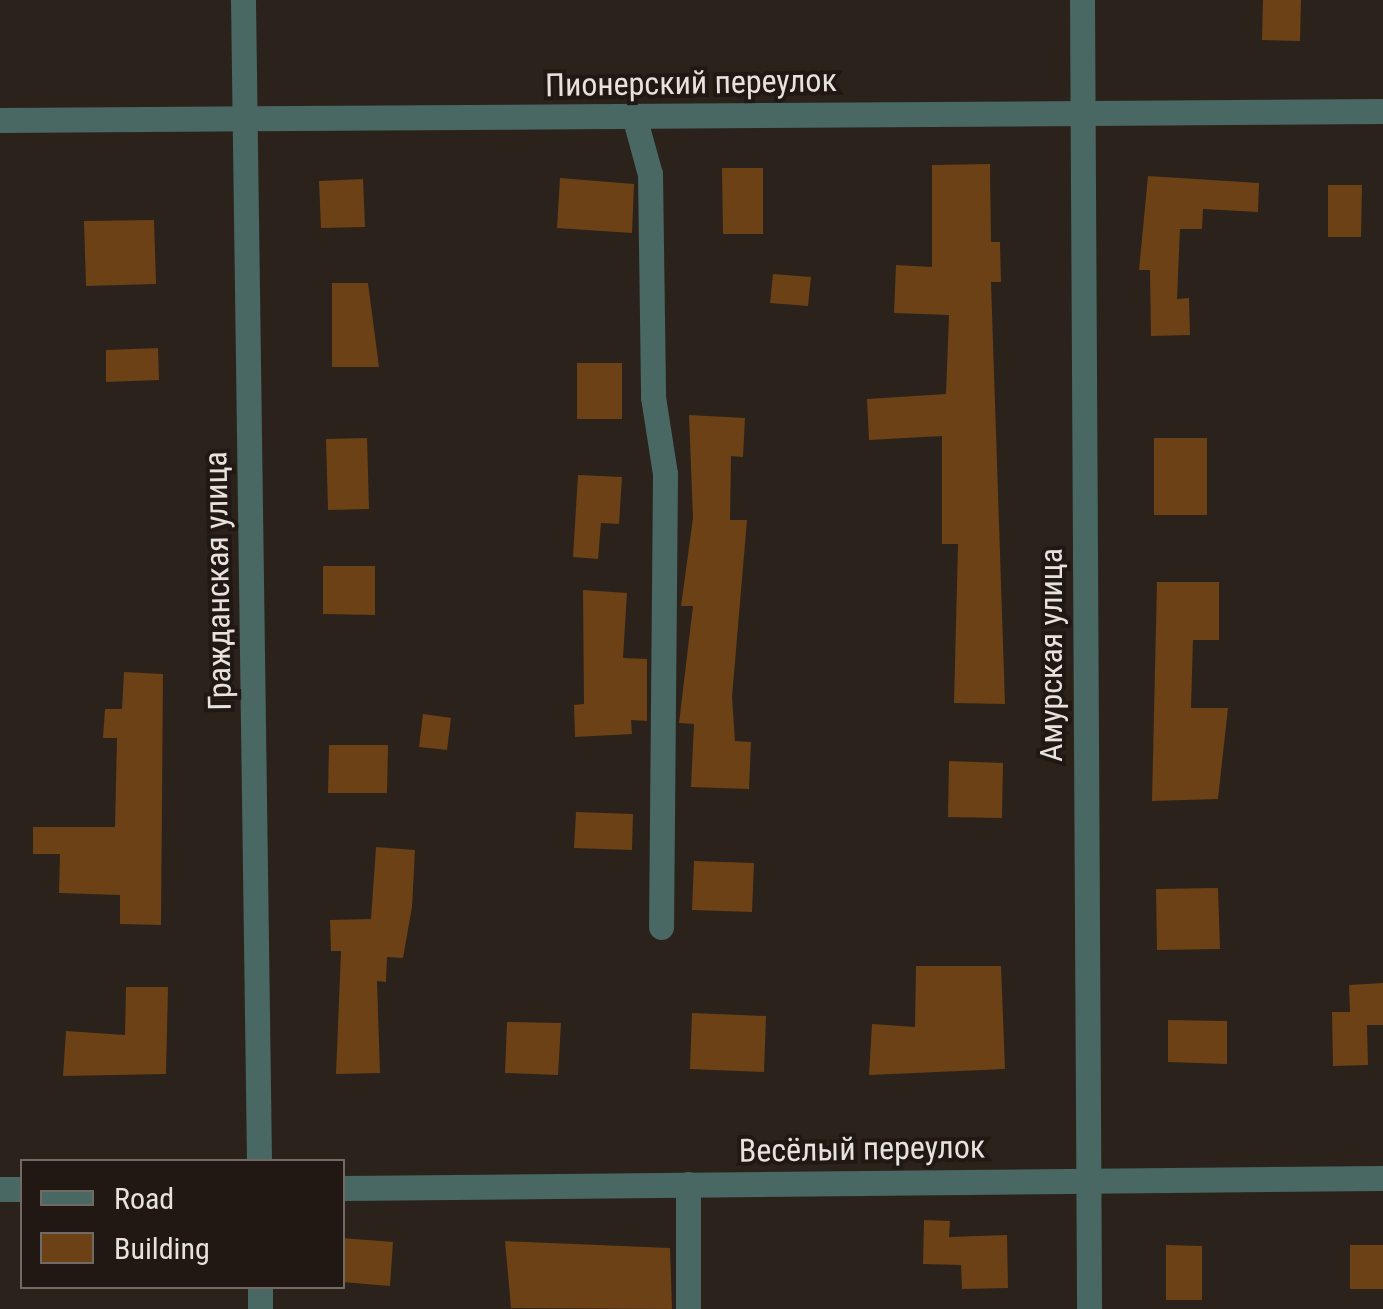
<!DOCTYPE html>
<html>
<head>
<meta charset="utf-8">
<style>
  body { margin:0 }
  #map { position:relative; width:1383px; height:1309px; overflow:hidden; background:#2b221c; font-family:"Roboto Condensed",sans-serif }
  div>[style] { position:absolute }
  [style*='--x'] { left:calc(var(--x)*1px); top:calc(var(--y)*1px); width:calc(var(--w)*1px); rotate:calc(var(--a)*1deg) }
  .building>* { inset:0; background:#6b4115 }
  .minor>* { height:25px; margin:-12.5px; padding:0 12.5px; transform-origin:12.5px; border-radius:12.5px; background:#496763 }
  span { translate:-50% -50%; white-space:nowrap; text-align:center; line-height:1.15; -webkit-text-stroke:8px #211813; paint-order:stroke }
  .street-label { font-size:32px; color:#e8e2de }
  .legend { position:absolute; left:20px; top:1159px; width:325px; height:130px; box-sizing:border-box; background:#211813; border:2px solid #716964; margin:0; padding:12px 18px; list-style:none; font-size:30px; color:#e8e2de }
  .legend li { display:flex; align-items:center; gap:20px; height:50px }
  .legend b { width:50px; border:2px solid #716964 }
</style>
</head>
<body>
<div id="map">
  <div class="building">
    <div style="clip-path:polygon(1263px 0,1301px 0,1300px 41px,1262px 40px)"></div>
    <div style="clip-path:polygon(990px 164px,991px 242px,1000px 242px,1001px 282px,991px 282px,1005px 704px,954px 703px,958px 544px,942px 544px,942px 436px,869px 440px,867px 399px,946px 394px,949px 315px,894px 313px,896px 265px,932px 267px,932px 165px)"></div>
    <div style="clip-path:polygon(722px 168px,763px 168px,763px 234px,723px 234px)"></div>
    <div style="clip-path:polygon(1148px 176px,1259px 183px,1258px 212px,1203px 209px,1202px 229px,1180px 229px,1177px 299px,1189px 298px,1190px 335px,1151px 336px,1150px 270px,1139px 270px)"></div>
    <div style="clip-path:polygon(560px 178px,634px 184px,632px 233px,557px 228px)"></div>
    <div style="clip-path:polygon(363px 179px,365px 227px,321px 228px,319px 181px)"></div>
    <div style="clip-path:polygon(1328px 185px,1362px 185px,1361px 237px,1328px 237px)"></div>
    <div style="clip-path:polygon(154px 220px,156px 284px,86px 286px,84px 221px)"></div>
    <div style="clip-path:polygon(773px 274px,811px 277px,808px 306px,770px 303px)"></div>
    <div style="clip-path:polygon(332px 283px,368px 283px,379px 367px,332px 367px)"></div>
    <div style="clip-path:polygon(158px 348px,159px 380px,106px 382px,106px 350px)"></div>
    <div style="clip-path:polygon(577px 363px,622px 363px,622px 419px,577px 419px)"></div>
    <div style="clip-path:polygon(689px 415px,745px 418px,743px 457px,731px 456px,730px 520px,747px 520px,732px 697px,735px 741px,751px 742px,749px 789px,691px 787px,694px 724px,679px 723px,693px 606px,681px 606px,693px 518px)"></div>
    <div style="clip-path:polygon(367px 438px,369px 509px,328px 510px,326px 439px)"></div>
    <div style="clip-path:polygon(1154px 438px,1207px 438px,1207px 515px,1154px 515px)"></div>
    <div style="clip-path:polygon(578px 475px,622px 477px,619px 524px,601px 523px,598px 559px,573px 557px)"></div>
    <div style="clip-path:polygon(323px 566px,375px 566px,375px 615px,323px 614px)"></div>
    <div style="clip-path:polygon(1157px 582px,1219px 582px,1219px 640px,1193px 640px,1191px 708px,1228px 708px,1218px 799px,1152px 801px)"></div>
    <div style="clip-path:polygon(583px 590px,627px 593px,623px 658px,647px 659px,647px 721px,631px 720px,632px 734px,575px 737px,574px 705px,584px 704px)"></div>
    <div style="clip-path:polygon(124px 672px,163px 674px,161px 925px,120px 924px,120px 895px,59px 893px,60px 854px,33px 854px,33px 827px,115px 827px,117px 738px,103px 738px,105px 709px,122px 709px)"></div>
    <div style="clip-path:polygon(423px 714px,451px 718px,447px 750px,419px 747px)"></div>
    <div style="clip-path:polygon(329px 745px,388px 745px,387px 793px,328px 793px)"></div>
    <div style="clip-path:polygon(949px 761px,1003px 763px,1002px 818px,948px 817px)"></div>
    <div style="clip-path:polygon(576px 812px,633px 814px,632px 850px,574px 848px)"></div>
    <div style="clip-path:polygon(376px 847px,415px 850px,412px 907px,403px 958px,387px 957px,386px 982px,377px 981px,380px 1073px,336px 1074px,341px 951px,331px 951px,330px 920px,371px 919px)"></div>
    <div style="clip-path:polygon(694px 861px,754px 863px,752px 912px,692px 910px)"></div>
    <div style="clip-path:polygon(1218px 888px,1220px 949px,1157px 950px,1156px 889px)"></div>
    <div style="clip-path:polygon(916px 966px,1001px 966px,1005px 1069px,869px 1075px,872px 1024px,915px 1027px)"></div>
    <div style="clip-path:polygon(1383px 983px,1383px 1025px,1367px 1025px,1368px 1065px,1333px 1066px,1332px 1012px,1350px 1012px,1349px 985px)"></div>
    <div style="clip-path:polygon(126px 987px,168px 987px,166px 1074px,63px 1076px,66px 1031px,125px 1035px)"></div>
    <div style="clip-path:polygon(692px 1013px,766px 1016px,764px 1072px,690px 1069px)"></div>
    <div style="clip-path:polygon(1168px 1020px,1227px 1021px,1227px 1064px,1168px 1062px)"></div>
    <div style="clip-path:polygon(507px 1022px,561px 1023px,558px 1075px,505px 1073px)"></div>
    <div style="clip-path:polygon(924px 1220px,950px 1221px,949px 1237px,1007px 1235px,1008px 1288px,962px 1289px,961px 1265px,923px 1264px)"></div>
    <div style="clip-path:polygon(342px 1238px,393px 1242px,390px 1286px,342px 1282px)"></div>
    <div style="clip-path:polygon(505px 1241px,670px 1248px,672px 1309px,511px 1308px)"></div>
    <div style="clip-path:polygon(1166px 1245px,1202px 1246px,1202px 1300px,1166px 1300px)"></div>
    <div style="clip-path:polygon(1350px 1245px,1383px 1245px,1383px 1289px,1350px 1289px)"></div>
  </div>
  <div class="minor">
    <div style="--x:243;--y:0;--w:1162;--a:89.21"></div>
    <div style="--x:1082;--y:0;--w:1309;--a:89.69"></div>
    <div style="--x:634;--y:116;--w:60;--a:74.6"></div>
    <div style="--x:650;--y:174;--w:223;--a:89.2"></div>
    <div style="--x:653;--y:397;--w:78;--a:81.1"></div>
    <div style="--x:665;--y:474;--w:453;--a:90.5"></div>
    <div style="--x:0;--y:120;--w:1383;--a:-0.37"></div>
    <div style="--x:688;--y:1184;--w:125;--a:90"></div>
    <div style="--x:342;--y:1188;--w:1041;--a:-0.55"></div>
    <div style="--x:0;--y:1189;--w:22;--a:0"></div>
    <div style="--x:260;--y:1286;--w:23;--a:90"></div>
  </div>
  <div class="street-label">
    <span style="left:691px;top:83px;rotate:-1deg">Пионерский переулок</span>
    <span style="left:218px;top:581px;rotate:-91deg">Гражданская улица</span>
    <span style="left:1051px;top:655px;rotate:-90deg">Амурская улица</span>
    <span style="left:862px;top:1149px;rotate:-1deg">Весёлый переулок</span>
  </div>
  <ul class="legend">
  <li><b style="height:12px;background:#496763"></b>Road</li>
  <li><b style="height:28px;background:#6b4115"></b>Building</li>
  </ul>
</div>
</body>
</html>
